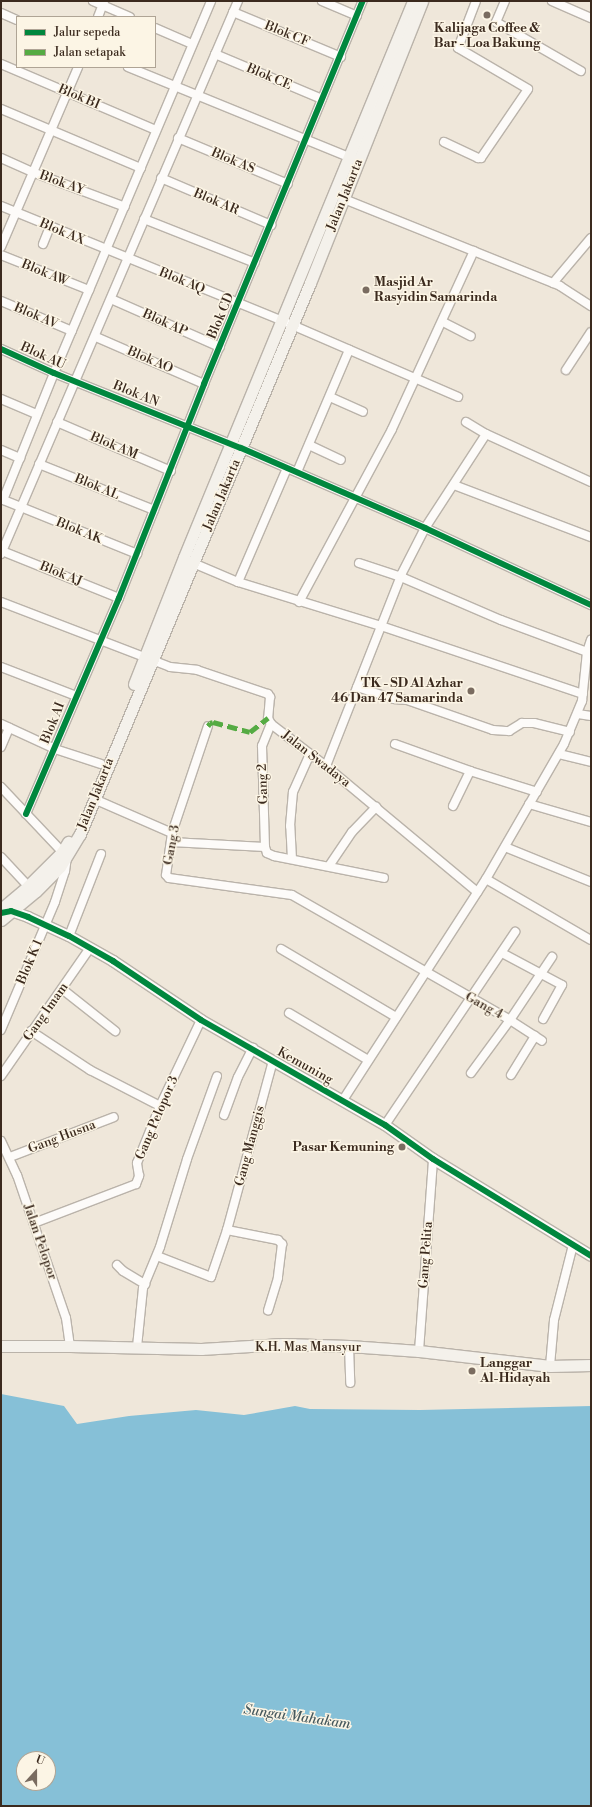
<!DOCTYPE html>
<html>
<head>
<meta charset="utf-8">
<style>
  body { margin:0 }
  #map { position:relative; width:592px; height:1807px; overflow:hidden; background:#efe7da; font-family:"Libre Bodoni",serif }
  div>[style] { position:absolute }
  [style*='--x'] { left:calc(var(--x)*1px); top:calc(var(--y)*1px); width:calc(var(--w)*1px); rotate:calc(var(--a)*1deg) }
  .water>* { inset:0; background:#86c0d7 }
  .roads { filter:drop-shadow(1px 0 #bab3aa) drop-shadow(-1px 0 #bab3aa) drop-shadow(0 1px #bab3aa) drop-shadow(0 -1px #bab3aa) }
  .minor>* { height:8px; margin:-4px; padding:0 4px; transform-origin:4px; border-radius:4px; background:#fdfbf9 }
  .tertiary>* { height:10px; margin:-5px; padding:0 5px; transform-origin:5px; border-radius:5px; background:#fdfbf9 }
  .secondary>* { height:11px; margin:-5.5px; padding:0 5.5px; transform-origin:5.5px; border-radius:5.5px; background:#f4f1eb }
  .quiet>* { height:5px; margin-top:-2.5px; transform-origin:0; background:repeating-linear-gradient(90deg,#55ab43 0 10px,transparent 0 15px) }
  .cycleway>* { height:6px; margin:-3px; padding:0 3px; transform-origin:3px; border-radius:3px; background:#00873e }
  .dots>* { width:11px; height:11px; translate:-50% -50%; box-sizing:border-box; border:2px solid #fcf5e5; border-radius:50% }
  span { translate:-50% -50%; white-space:nowrap; text-align:center; line-height:1.15; -webkit-text-stroke:3px #fcf5e5; paint-order:stroke }
  .poi-label { font-size:13px; color:#3b2a1e; font-weight:700 }
  .left { translate:0 -50%; text-align:left }
  .right { translate:-100% -50%; text-align:right }
  .street-label { font-size:13px; color:#3b2a1e }
  .water-label { font-size:14px; color:#46595e; font-style:italic }
  .frame { position:absolute; inset:0; border:2px solid #3b2a1e; pointer-events:none }
  .legend { position:absolute; left:16px; top:16px; width:140px; height:52px; box-sizing:border-box; background:#fcf5e5; border:1px solid #afa495; margin:0; padding:5px 7px; list-style:none; font-size:12px; color:#3b2a1e }
  .legend li { display:flex; align-items:center; gap:8px; height:20px }
  .legend b { width:20px; border:1px solid #afa495 }
  .north { position:absolute; left:16px; top:1751px; width:40px; height:40px; box-sizing:border-box; background:#fcf5e5; border:1px solid #afa495; border-radius:50%; rotate:21deg; font-size:11px; font-weight:700; line-height:16px; text-align:center; color:#3b2a1e }
  .north::after { content:''; display:block; margin:auto; width:14px; height:18px; background:#7a6c60; clip-path:polygon(50% 0,100% 100%,50% 72%,0 100%) }
</style>
</head>
<body>
<div id="map">
  <div class="water">
    <div style="clip-path:polygon(evenodd,1px 1394px,64px 1406px,77px 1424px,129px 1416px,196px 1410px,244px 1415px,295px 1406px,310px 1409px,420px 1410px,591px 1406px,591px 1806px,1px 1806px,1px 1394px,24px 1759px,48px 1759px,48px 1783px,24px 1783px,24px 1759px)"></div>
  </div>
  <div class="roads">
    <div class="minor">
      <div style="--x:93;--y:1;--w:40;--a:23.4"></div>
      <div style="--x:322;--y:1;--w:38;--a:23"></div>
      <div style="--x:505;--y:1;--w:23;--a:113"></div>
      <div style="--x:496;--y:22;--w:98;--a:30"></div>
      <div style="--x:552;--y:1;--w:43;--a:23.6"></div>
      <div style="--x:233;--y:12;--w:117;--a:22.6"></div>
      <div style="--x:1;--y:13;--w:17;--a:24"></div>
      <div style="--x:98;--y:17;--w:17;--a:-69"></div>
      <div style="--x:155;--y:28;--w:40;--a:23.4"></div>
      <div style="--x:215;--y:54;--w:116;--a:22.8"></div>
      <div style="--x:1;--y:64;--w:168;--a:23.1"></div>
      <div style="--x:128;--y:67;--w:243;--a:22.2"></div>
      <div style="--x:1;--y:109;--w:152;--a:22.9"></div>
      <div style="--x:178;--y:138;--w:119;--a:22.7"></div>
      <div style="--x:444;--y:142;--w:38;--a:25"></div>
      <div style="--x:478;--y:158;--w:3;--a:0"></div>
      <div style="--x:481;--y:158;--w:83;--a:-55.7"></div>
      <div style="--x:528;--y:89;--w:81;--a:-149.6"></div>
      <div style="--x:458;--y:48;--w:50;--a:-69"></div>
      <div style="--x:1;--y:158;--w:34;--a:24"></div>
      <div style="--x:32;--y:172;--w:99;--a:20.6"></div>
      <div style="--x:161;--y:178;--w:120;--a:23.1"></div>
      <div style="--x:344;--y:199;--w:233;--a:21.9"></div>
      <div style="--x:560;--y:286;--w:37;--a:33"></div>
      <div style="--x:1;--y:206;--w:314;--a:22.2"></div>
      <div style="--x:292;--y:325;--w:181;--a:23.4"></div>
      <div style="--x:144;--y:219;--w:119;--a:21.6"></div>
      <div style="--x:43;--y:244;--w:18;--a:-68"></div>
      <div style="--x:1;--y:247;--w:196;--a:-66.8"></div>
      <div style="--x:1;--y:255;--w:95;--a:21.7"></div>
      <div style="--x:553;--y:283;--w:59;--a:-49.8"></div>
      <div style="--x:111;--y:299;--w:119;--a:23.8"></div>
      <div style="--x:1;--y:301;--w:77;--a:22.9"></div>
      <div style="--x:443;--y:322;--w:31;--a:27"></div>
      <div style="--x:96;--y:337;--w:118;--a:23.5"></div>
      <div style="--x:1;--y:349;--w:58;--a:24.4"></div>
      <div style="--x:54;--y:373;--w:201;--a:21.9"></div>
      <div style="--x:241;--y:448;--w:201;--a:23.5"></div>
      <div style="--x:425;--y:528;--w:183;--a:24.9"></div>
      <div style="--x:566;--y:370;--w:45;--a:-56.7"></div>
      <div style="--x:330;--y:397;--w:36;--a:24"></div>
      <div style="--x:1;--y:399;--w:39;--a:23"></div>
      <div style="--x:57;--y:422;--w:124;--a:23.3"></div>
      <div style="--x:466;--y:422;--w:23;--a:31"></div>
      <div style="--x:309;--y:445;--w:35;--a:25"></div>
      <div style="--x:1;--y:450;--w:21;--a:23"></div>
      <div style="--x:39;--y:464;--w:124;--a:21.8"></div>
      <div style="--x:297;--y:472;--w:133;--a:-66.9"></div>
      <div style="--x:454;--y:485;--w:147;--a:20.8"></div>
      <div style="--x:1;--y:499;--w:147;--a:22"></div>
      <div style="--x:3;--y:500;--w:137;--a:-68.1"></div>
      <div style="--x:54;--y:373;--w:404;--a:-67.1"></div>
      <div style="--x:2;--y:551;--w:126;--a:21.9"></div>
      <div style="--x:1;--y:554;--w:602;--a:-66.8"></div>
      <div style="--x:193;--y:563;--w:49;--a:22.9"></div>
      <div style="--x:238;--y:582;--w:150;--a:17.1"></div>
      <div style="--x:381;--y:626;--w:213;--a:18.6"></div>
      <div style="--x:359;--y:563;--w:44;--a:18.4"></div>
      <div style="--x:401;--y:577;--w:109;--a:23.3"></div>
      <div style="--x:501;--y:620;--w:92;--a:20.4"></div>
      <div style="--x:238;--y:582;--w:124;--a:-66.7"></div>
      <div style="--x:1;--y:602;--w:181;--a:21"></div>
      <div style="--x:170;--y:667;--w:27;--a:6"></div>
      <div style="--x:197;--y:670;--w:75;--a:18.7"></div>
      <div style="--x:268;--y:694;--w:4;--a:56"></div>
      <div style="--x:270;--y:697;--w:21;--a:95"></div>
      <div style="--x:268;--y:718;--w:7;--a:63"></div>
      <div style="--x:271;--y:724;--w:69;--a:37.4"></div>
      <div style="--x:326;--y:766;--w:197;--a:39.8"></div>
      <div style="--x:299;--y:602;--w:196;--a:-61.7"></div>
      <div style="--x:392;--y:429;--w:196;--a:-65.3"></div>
      <div style="--x:1;--y:667;--w:80;--a:21.1"></div>
      <div style="--x:357;--y:687;--w:39;--a:18"></div>
      <div style="--x:394;--y:699;--w:13;--a:4"></div>
      <div style="--x:407;--y:700;--w:91;--a:19.2"></div>
      <div style="--x:493;--y:730;--w:16;--a:4"></div>
      <div style="--x:509;--y:731;--w:15;--a:-32"></div>
      <div style="--x:522;--y:723;--w:12;--a:0"></div>
      <div style="--x:534;--y:723;--w:37;--a:14"></div>
      <div style="--x:578;--y:714;--w:13;--a:9"></div>
      <div style="--x:1;--y:724;--w:60;--a:24.8"></div>
      <div style="--x:55;--y:749;--w:48;--a:18.1"></div>
      <div style="--x:208;--y:726;--w:113;--a:108.6"></div>
      <div style="--x:172;--y:833;--w:42;--a:98.1"></div>
      <div style="--x:166;--y:875;--w:4;--a:45"></div>
      <div style="--x:169;--y:878;--w:124;--a:7.9"></div>
      <div style="--x:292;--y:895;--w:251;--a:29.8"></div>
      <div style="--x:510;--y:1020;--w:38;--a:33"></div>
      <div style="--x:395;--y:744;--w:80;--a:19.8"></div>
      <div style="--x:470;--y:771;--w:70;--a:17.4"></div>
      <div style="--x:1;--y:747;--w:21;--a:-67"></div>
      <div style="--x:559;--y:754;--w:33;--a:14"></div>
      <div style="--x:326;--y:766;--w:207;--a:-68.5"></div>
      <div style="--x:402;--y:573;--w:51;--a:-62.9"></div>
      <div style="--x:425;--y:528;--w:112;--a:-57"></div>
      <div style="--x:486;--y:434;--w:115;--a:24.6"></div>
      <div style="--x:1;--y:787;--w:96;--a:46.7"></div>
      <div style="--x:67;--y:857;--w:14;--a:98"></div>
      <div style="--x:65;--y:871;--w:33;--a:108"></div>
      <div style="--x:55;--y:902;--w:139;--a:112.9"></div>
      <div style="--x:94;--y:799;--w:85;--a:23.6"></div>
      <div style="--x:529;--y:804;--w:65;--a:16.2"></div>
      <div style="--x:453;--y:806;--w:39;--a:-64"></div>
      <div style="--x:26;--y:814;--w:235;--a:-66.7"></div>
      <div style="--x:119;--y:598;--w:230;--a:-68.3"></div>
      <div style="--x:204;--y:384;--w:415;--a:-67.5"></div>
      <div style="--x:171;--y:842;--w:94;--a:3"></div>
      <div style="--x:265;--y:847;--w:6;--a:72"></div>
      <div style="--x:267;--y:853;--w:8;--a:23"></div>
      <div style="--x:274;--y:856;--w:112;--a:11.3"></div>
      <div style="--x:265;--y:847;--w:101;--a:-91.7"></div>
      <div style="--x:262;--y:746;--w:24;--a:-68"></div>
      <div style="--x:505;--y:847;--w:93;--a:22.1"></div>
      <div style="--x:1;--y:857;--w:40;--a:47"></div>
      <div style="--x:292;--y:859;--w:33;--a:-93"></div>
      <div style="--x:290;--y:826;--w:34;--a:-85"></div>
      <div style="--x:293;--y:792;--w:42;--a:-65.9"></div>
      <div style="--x:329;--y:866;--w:41;--a:-55.9"></div>
      <div style="--x:352;--y:832;--w:35;--a:-46"></div>
      <div style="--x:486;--y:879;--w:121;--a:30.2"></div>
      <div style="--x:69;--y:936;--w:88;--a:-68.7"></div>
      <div style="--x:281;--y:949;--w:134;--a:30.6"></div>
      <div style="--x:502;--y:953;--w:68;--a:28.1"></div>
      <div style="--x:562;--y:985;--w:39;--a:119"></div>
      <div style="--x:62;--y:989;--w:68;--a:38.4"></div>
      <div style="--x:289;--y:1013;--w:92;--a:30.7"></div>
      <div style="--x:31;--y:1031;--w:71;--a:33.5"></div>
      <div style="--x:90;--y:1070;--w:79;--a:27.2"></div>
      <div style="--x:471;--y:1073;--w:66;--a:-53.7"></div>
      <div style="--x:510;--y:1020;--w:76;--a:-56.3"></div>
      <div style="--x:511;--y:1075;--w:46;--a:-58.4"></div>
      <div style="--x:1;--y:1076;--w:156;--a:-55.2"></div>
      <div style="--x:343;--y:1100;--w:263;--a:-57.1"></div>
      <div style="--x:486;--y:879;--w:156;--a:-60"></div>
      <div style="--x:564;--y:744;--w:47;--a:-67.3"></div>
      <div style="--x:582;--y:701;--w:49;--a:-84.2"></div>
      <div style="--x:587;--y:652;--w:13;--a:-72"></div>
      <div style="--x:224;--y:1115;--w:40;--a:-69.8"></div>
      <div style="--x:238;--y:1077;--w:33;--a:-63"></div>
      <div style="--x:385;--y:1125;--w:233;--a:-56"></div>
      <div style="--x:1;--y:1141;--w:38;--a:65"></div>
      <div style="--x:17;--y:1175;--w:151;--a:71.1"></div>
      <div style="--x:66;--y:1318;--w:28;--a:82"></div>
      <div style="--x:10;--y:1157;--w:111;--a:-21"></div>
      <div style="--x:34;--y:1223;--w:109;--a:-20.9"></div>
      <div style="--x:136;--y:1184;--w:9;--a:-69"></div>
      <div style="--x:139;--y:1176;--w:13;--a:-99"></div>
      <div style="--x:137;--y:1163;--w:61;--a:-68"></div>
      <div style="--x:160;--y:1106;--w:95;--a:-64.5"></div>
      <div style="--x:227;--y:1230;--w:175;--a:-74.8"></div>
      <div style="--x:157;--y:1256;--w:58;--a:21.3"></div>
      <div style="--x:211;--y:1277;--w:50;--a:-71.2"></div>
      <div style="--x:227;--y:1230;--w:52;--a:11.1"></div>
      <div style="--x:278;--y:1240;--w:6;--a:45"></div>
      <div style="--x:282;--y:1244;--w:34;--a:97"></div>
      <div style="--x:278;--y:1278;--w:34;--a:107"></div>
      <div style="--x:117;--y:1265;--w:8;--a:45"></div>
      <div style="--x:123;--y:1271;--w:26;--a:31"></div>
      <div style="--x:349;--y:1346;--w:37;--a:88"></div>
      <div style="--x:137;--y:1347;--w:59;--a:-84.2"></div>
      <div style="--x:143;--y:1288;--w:44;--a:-67.5"></div>
      <div style="--x:160;--y:1247;--w:92;--a:-72.9"></div>
      <div style="--x:187;--y:1159;--w:88;--a:-70.1"></div>
      <div style="--x:419;--y:1351;--w:193;--a:-85.8"></div>
      <div style="--x:550;--y:1366;--w:46;--a:-85"></div>
      <div style="--x:554;--y:1320;--w:77;--a:-75.8"></div>
    </div>
    <div class="tertiary">
      <div style="--x:5;--y:912;--w:6;--a:-9"></div>
      <div style="--x:11;--y:911;--w:18;--a:19"></div>
      <div style="--x:28;--y:917;--w:45;--a:24.9"></div>
      <div style="--x:69;--y:936;--w:51;--a:29.6"></div>
      <div style="--x:113;--y:961;--w:106;--a:33.8"></div>
      <div style="--x:201;--y:1020;--w:212;--a:29.7"></div>
      <div style="--x:385;--y:1125;--w:59;--a:35.3"></div>
      <div style="--x:433;--y:1159;--w:185;--a:31.5"></div>
    </div>
    <div class="secondary">
      <div style="--x:134;--y:684;--w:136;--a:-68.5"></div>
      <div style="--x:184;--y:557;--w:601;--a:-67.61"></div>
      <div style="--x:1;--y:909;--w:35;--a:-40"></div>
      <div style="--x:28;--y:886;--w:48;--a:-45"></div>
      <div style="--x:62;--y:852;--w:12;--a:-59"></div>
      <div style="--x:1;--y:920;--w:45;--a:-39.6"></div>
      <div style="--x:36;--y:891;--w:34;--a:-45"></div>
      <div style="--x:60;--y:867;--w:39;--a:-59"></div>
      <div style="--x:80;--y:834;--w:597;--a:-67.34"></div>
      <div style="--x:310;--y:283;--w:303;--a:-68.3"></div>
      <div style="--x:1;--y:1346;--w:69;--a:0"></div>
      <div style="--x:70;--y:1346;--w:131;--a:1.3"></div>
      <div style="--x:201;--y:1349;--w:82;--a:-3.5"></div>
      <div style="--x:283;--y:1344;--w:66;--a:1.7"></div>
      <div style="--x:349;--y:1346;--w:70;--a:4.1"></div>
      <div style="--x:419;--y:1351;--w:132;--a:6.5"></div>
      <div style="--x:550;--y:1366;--w:41;--a:-1.4"></div>
    </div>
  </div>
  <div class="quiet">
    <div style="--x:208;--y:726;--w:4;--a:-56"></div>
    <div style="--x:210;--y:723;--w:3;--a:-18"></div>
    <div style="--x:213;--y:722;--w:38;--a:15"></div>
    <div style="--x:250;--y:732;--w:23;--a:-38"></div>
  </div>
  <div class="cycleway">
    <div style="--x:1;--y:349;--w:58;--a:24.4"></div>
    <div style="--x:54;--y:373;--w:201;--a:21.9"></div>
    <div style="--x:241;--y:448;--w:201;--a:23.5"></div>
    <div style="--x:425;--y:528;--w:183;--a:24.9"></div>
    <div style="--x:26;--y:814;--w:235;--a:-66.7"></div>
    <div style="--x:119;--y:598;--w:230;--a:-68.3"></div>
    <div style="--x:204;--y:384;--w:415;--a:-67.5"></div>
    <div style="--x:1;--y:913;--w:10;--a:-11"></div>
    <div style="--x:11;--y:911;--w:18;--a:19"></div>
    <div style="--x:28;--y:917;--w:45;--a:24.9"></div>
    <div style="--x:69;--y:936;--w:51;--a:29.6"></div>
    <div style="--x:113;--y:961;--w:106;--a:33.8"></div>
    <div style="--x:201;--y:1020;--w:212;--a:29.7"></div>
    <div style="--x:385;--y:1125;--w:59;--a:35.3"></div>
    <div style="--x:433;--y:1159;--w:185;--a:31.5"></div>
  </div>
  <div class="dots">
    <div style="left:487px;top:15px;background:#7a6c60"></div>
    <div style="left:366px;top:290px;background:#7a6c60"></div>
    <div style="left:471px;top:691px;background:#7a6c60"></div>
    <div style="left:402px;top:1147px;background:#7a6c60"></div>
    <div style="left:472px;top:1371px;background:#7a6c60"></div>
  </div>
  <div class="poi-label">
    <span style="left:487px;top:36px">Kalijaga Coffee &amp;<br>Bar - Loa Bakung</span>
    <span class="left" style="left:374px;top:290px">Masjid Ar<br>Rasyidin Samarinda</span>
    <span class="right" style="left:463px;top:691px">TK - SD Al Azhar<br>46 Dan 47 Samarinda</span>
    <span class="right" style="left:394px;top:1147px">Pasar Kemuning</span>
    <span class="left" style="left:480px;top:1371px">Langgar<br>Al-Hidayah</span>
  </div>
  <div class="street-label">
    <span style="left:287px;top:34px;rotate:22deg">Blok CF</span>
    <span style="left:269px;top:77px;rotate:23deg">Blok CE</span>
    <span style="left:79px;top:97px;rotate:23deg">Blok BI</span>
    <span style="left:233px;top:161px;rotate:23deg">Blok AS</span>
    <span style="left:62px;top:183px;rotate:20deg">Blok AY</span>
    <span style="left:345px;top:195px;rotate:-68deg">Jalan Jakarta</span>
    <span style="left:216px;top:202px;rotate:23deg">Blok AR</span>
    <span style="left:62px;top:232px;rotate:23deg">Blok AX</span>
    <span style="left:45px;top:273px;rotate:22deg">Blok AW</span>
    <span style="left:182px;top:281px;rotate:22deg">Blok AQ</span>
    <span style="left:36px;top:316px;rotate:23deg">Blok AV</span>
    <span style="left:221px;top:316px;rotate:-67deg">Blok CD</span>
    <span style="left:165px;top:323px;rotate:24deg">Blok AP</span>
    <span style="left:43px;top:356px;rotate:24deg">Blok AU</span>
    <span style="left:150px;top:360px;rotate:23deg">Blok AO</span>
    <span style="left:136px;top:394px;rotate:22deg">Blok AN</span>
    <span style="left:114px;top:446px;rotate:23deg">Blok AM</span>
    <span style="left:97px;top:487px;rotate:22deg">Blok AL</span>
    <span style="left:222px;top:495px;rotate:-67deg">Jalan Jakarta</span>
    <span style="left:79px;top:531px;rotate:22deg">Blok AK</span>
    <span style="left:61px;top:574px;rotate:22deg">Blok AJ</span>
    <span style="left:53px;top:723px;rotate:-68deg">Blok AI</span>
    <span style="left:316px;top:759px;rotate:38deg">Jalan Swadaya</span>
    <span style="left:263px;top:784px;rotate:-92deg">Gang 2</span>
    <span style="left:96px;top:794px;rotate:-68deg">Jalan Jakarta</span>
    <span style="left:172px;top:845px;rotate:-79deg">Gang 3</span>
    <span style="left:30px;top:962px;rotate:-67deg">Blok K 1</span>
    <span style="left:484px;top:1006px;rotate:29deg">Gang 4</span>
    <span style="left:46px;top:1012px;rotate:-55deg">Gang Imam</span>
    <span style="left:305px;top:1066px;rotate:29deg">Kemuning</span>
    <span style="left:157px;top:1118px;rotate:-67deg">Gang Pelopor 3</span>
    <span style="left:62px;top:1137px;rotate:-21deg">Gang Husna</span>
    <span style="left:250px;top:1146px;rotate:-75deg">Gang Manggis</span>
    <span style="left:40px;top:1242px;rotate:71deg">Jalan Pelopor</span>
    <span style="left:426px;top:1255px;rotate:-86deg">Gang Pelita</span>
    <span style="left:308px;top:1347px">K.H. Mas Mansyur</span>
  </div>
  <div class="water-label">
    <span style="left:297px;top:1717px;rotate:8deg">Sungai Mahakam</span>
  </div>
  <div class="frame"></div>
  <ul class="legend">
  <li><b style="height:5px;background:#00873e"></b>Jalur sepeda</li>
  <li><b style="height:5px;background:#55ab43"></b>Jalan setapak</li>
  </ul>
  <div class="north">U</div>
</div>
</body>
</html>
